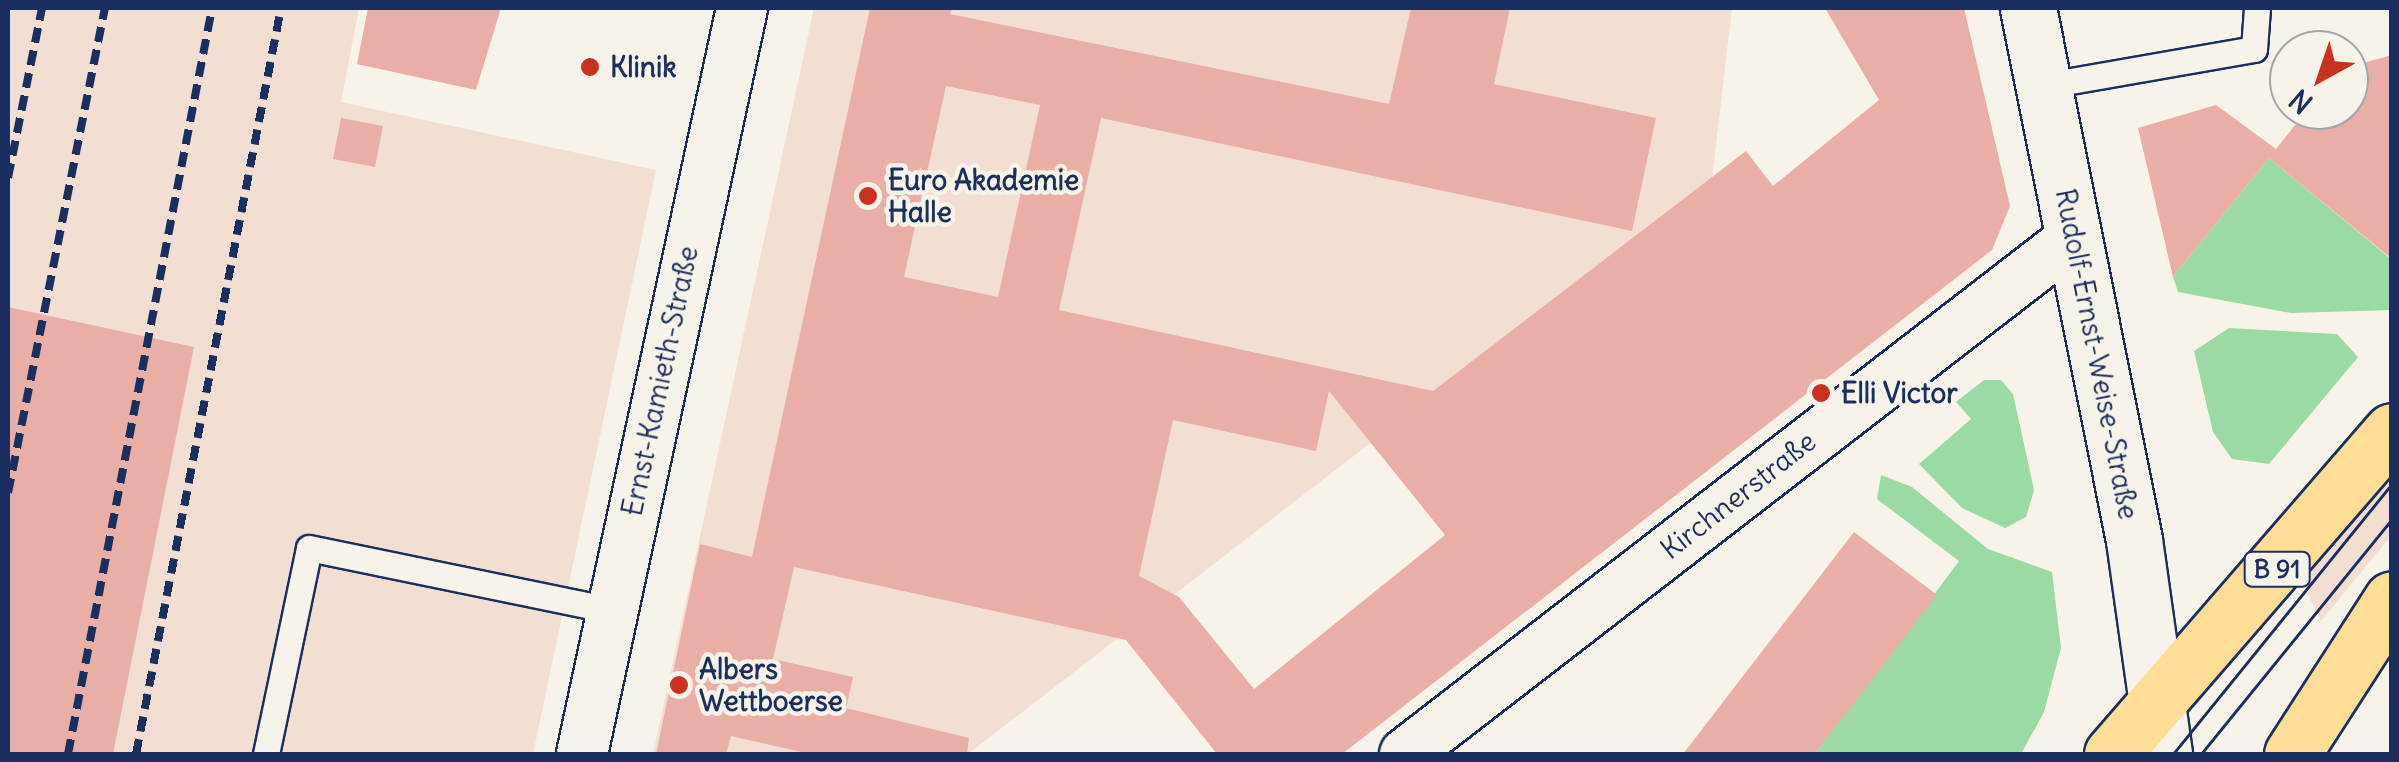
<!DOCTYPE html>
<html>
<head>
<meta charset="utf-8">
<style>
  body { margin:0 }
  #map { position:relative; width:2399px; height:762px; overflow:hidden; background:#f7f3e8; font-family:Delius,sans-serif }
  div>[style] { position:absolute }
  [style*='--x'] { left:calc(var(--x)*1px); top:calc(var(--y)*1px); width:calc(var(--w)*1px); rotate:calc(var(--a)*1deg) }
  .built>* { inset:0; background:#f3ded4 }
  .green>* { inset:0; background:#9bdaa3 }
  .building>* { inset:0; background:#e9aea6 }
  .roads { filter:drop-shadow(2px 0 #1b2f5e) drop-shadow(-2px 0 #1b2f5e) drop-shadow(0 2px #1b2f5e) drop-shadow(0 -2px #1b2f5e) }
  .lane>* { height:25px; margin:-12.5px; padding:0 12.5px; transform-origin:12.5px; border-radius:12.5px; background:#f7f3e8 }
  .street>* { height:50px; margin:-25px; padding:0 25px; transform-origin:25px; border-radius:25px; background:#f7f3e8 }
  .secondary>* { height:55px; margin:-27.5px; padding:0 27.5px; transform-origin:27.5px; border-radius:27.5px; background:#f7f3e8 }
  .primary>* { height:55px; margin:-27.5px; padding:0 27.5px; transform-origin:27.5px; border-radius:27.5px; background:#fedd96 }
  .tram>* { height:2.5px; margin:-1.25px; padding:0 1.25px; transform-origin:1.25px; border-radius:1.25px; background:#1b2f5e }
  .rail>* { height:8px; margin-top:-4px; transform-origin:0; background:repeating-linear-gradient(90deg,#1b2f5e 0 15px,transparent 0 23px) }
  .dots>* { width:28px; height:28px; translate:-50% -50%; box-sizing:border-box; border:5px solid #f7f3e8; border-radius:50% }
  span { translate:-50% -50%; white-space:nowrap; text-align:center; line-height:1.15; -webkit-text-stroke:9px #f7f3e8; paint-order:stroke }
  .shield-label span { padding:2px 8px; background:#f7f3e8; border:2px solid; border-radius:8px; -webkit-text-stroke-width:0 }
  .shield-label { font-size:25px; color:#1b2f5e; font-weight:700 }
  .poi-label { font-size:28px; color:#1b2f5e; font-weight:700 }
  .left { translate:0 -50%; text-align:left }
  .street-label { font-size:28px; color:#1b2f5e }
  .frame { position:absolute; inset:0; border:10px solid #1b2f5e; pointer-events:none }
  .north { position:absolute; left:2269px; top:30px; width:100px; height:100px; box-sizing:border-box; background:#f7f3e8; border:2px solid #9fa5b1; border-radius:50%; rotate:220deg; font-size:28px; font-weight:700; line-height:40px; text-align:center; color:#1b2f5e }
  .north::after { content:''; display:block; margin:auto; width:35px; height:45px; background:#c8321e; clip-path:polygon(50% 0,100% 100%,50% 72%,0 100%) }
</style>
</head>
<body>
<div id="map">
  <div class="built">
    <div style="clip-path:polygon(8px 8px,359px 8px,341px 102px,656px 170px,533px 754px,8px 754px)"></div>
    <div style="clip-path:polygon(814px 8px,1732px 8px,1712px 179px,968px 754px,653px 754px)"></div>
    <div style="clip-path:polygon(2391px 471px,2391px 536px,2321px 621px,2301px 580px)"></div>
  </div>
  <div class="green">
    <div style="clip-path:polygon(2269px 158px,2391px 259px,2391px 310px,2291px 313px,2178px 292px,2173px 277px)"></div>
    <div style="clip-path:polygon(2229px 328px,2337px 334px,2358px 357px,2269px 464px,2232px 459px,2213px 432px,2194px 351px)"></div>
    <div style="clip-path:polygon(1984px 380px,2001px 380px,2013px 394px,2034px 490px,2026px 517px,2005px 528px,1962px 508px,1919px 464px,1971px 419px,1956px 402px)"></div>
    <div style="clip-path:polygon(1881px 475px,1912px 487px,1988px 549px,2052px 572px,2061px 648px,2044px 712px,2021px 754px,1815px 754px,1959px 561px,1877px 499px)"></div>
  </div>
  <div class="building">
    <div style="clip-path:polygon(368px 8px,501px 8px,476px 90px,357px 64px)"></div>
    <div style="clip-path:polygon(evenodd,870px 8px,952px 8px,950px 14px,1389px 104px,1411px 8px,1510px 8px,1494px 84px,1656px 118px,1632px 231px,1101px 118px,1059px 310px,1433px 391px,1746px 151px,1773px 186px,1879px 100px,1825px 8px,1964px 8px,2010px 206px,1992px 250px,1342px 754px,1217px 754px,1126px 640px,794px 567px,773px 659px,853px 677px,846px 708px,969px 738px,967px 754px,810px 754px,731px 736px,726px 754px,656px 754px,700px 544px,752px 557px,870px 8px,946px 86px,1040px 105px,998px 297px,904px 277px,946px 86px,870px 8px,1329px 391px,1445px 535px,1254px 689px,1179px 597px,1139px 576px,1173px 420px,1316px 451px,1329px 391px)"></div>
    <div style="clip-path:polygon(2392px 55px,2392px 259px,2269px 158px,2173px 277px,2138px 128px,2216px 105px,2276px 149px,2307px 110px,2349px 110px,2349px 67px)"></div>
    <div style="clip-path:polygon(341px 118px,383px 126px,375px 167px,333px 159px)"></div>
    <div style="clip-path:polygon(8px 307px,194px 347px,113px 754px,8px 754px)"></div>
    <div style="clip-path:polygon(1854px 532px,1937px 595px,1815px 754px,1683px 754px)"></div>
  </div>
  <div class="roads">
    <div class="lane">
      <div style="--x:2042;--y:86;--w:215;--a:-9.9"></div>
      <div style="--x:2254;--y:49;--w:41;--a:-85.8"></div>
      <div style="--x:266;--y:754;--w:210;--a:-78.2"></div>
      <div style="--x:309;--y:548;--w:309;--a:11.6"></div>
    </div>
    <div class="street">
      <div style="--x:582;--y:754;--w:763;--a:-77.89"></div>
      <div style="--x:1405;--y:754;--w:844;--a:-37.68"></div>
    </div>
    <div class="secondary">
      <div style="--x:2028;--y:8;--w:542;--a:78.73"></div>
      <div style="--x:2134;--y:540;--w:216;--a:82"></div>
    </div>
    <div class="primary">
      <div style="--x:2112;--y:754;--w:427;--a:-49.1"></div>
      <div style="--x:2292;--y:754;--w:184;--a:-57.2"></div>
    </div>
  </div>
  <div class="tram">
    <div style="--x:2173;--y:754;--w:348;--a:-51"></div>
    <div style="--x:2201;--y:754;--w:303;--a:-50.9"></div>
  </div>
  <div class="rail">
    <div style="--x:8;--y:178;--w:173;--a:-78.7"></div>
    <div style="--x:8;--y:493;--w:495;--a:-78.7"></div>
    <div style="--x:68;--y:754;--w:760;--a:-79.07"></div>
    <div style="--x:136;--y:754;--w:760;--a:-79"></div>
  </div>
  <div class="dots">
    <div style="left:590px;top:67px;background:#c8321e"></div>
    <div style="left:868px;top:196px;background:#c8321e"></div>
    <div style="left:1821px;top:393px;background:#c8321e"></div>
    <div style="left:679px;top:685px;background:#c8321e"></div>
  </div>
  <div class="shield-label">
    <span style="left:2277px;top:569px">B 91</span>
  </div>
  <div class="poi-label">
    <span class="left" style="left:610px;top:67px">Klinik</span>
    <span class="left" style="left:888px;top:196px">Euro Akademie<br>Halle</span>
    <span class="left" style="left:1841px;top:393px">Elli Victor</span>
    <span class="left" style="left:699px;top:685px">Albers<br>Wettboerse</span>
  </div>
  <div class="street-label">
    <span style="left:2097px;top:354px;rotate:79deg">Rudolf-Ernst-Weise-Straße</span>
    <span style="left:660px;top:381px;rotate:-78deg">Ernst-Kamieth-Straße</span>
    <span style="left:1738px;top:495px;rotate:-38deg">Kirchnerstraße</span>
  </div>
  <div class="frame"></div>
  <div class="north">N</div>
</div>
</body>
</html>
